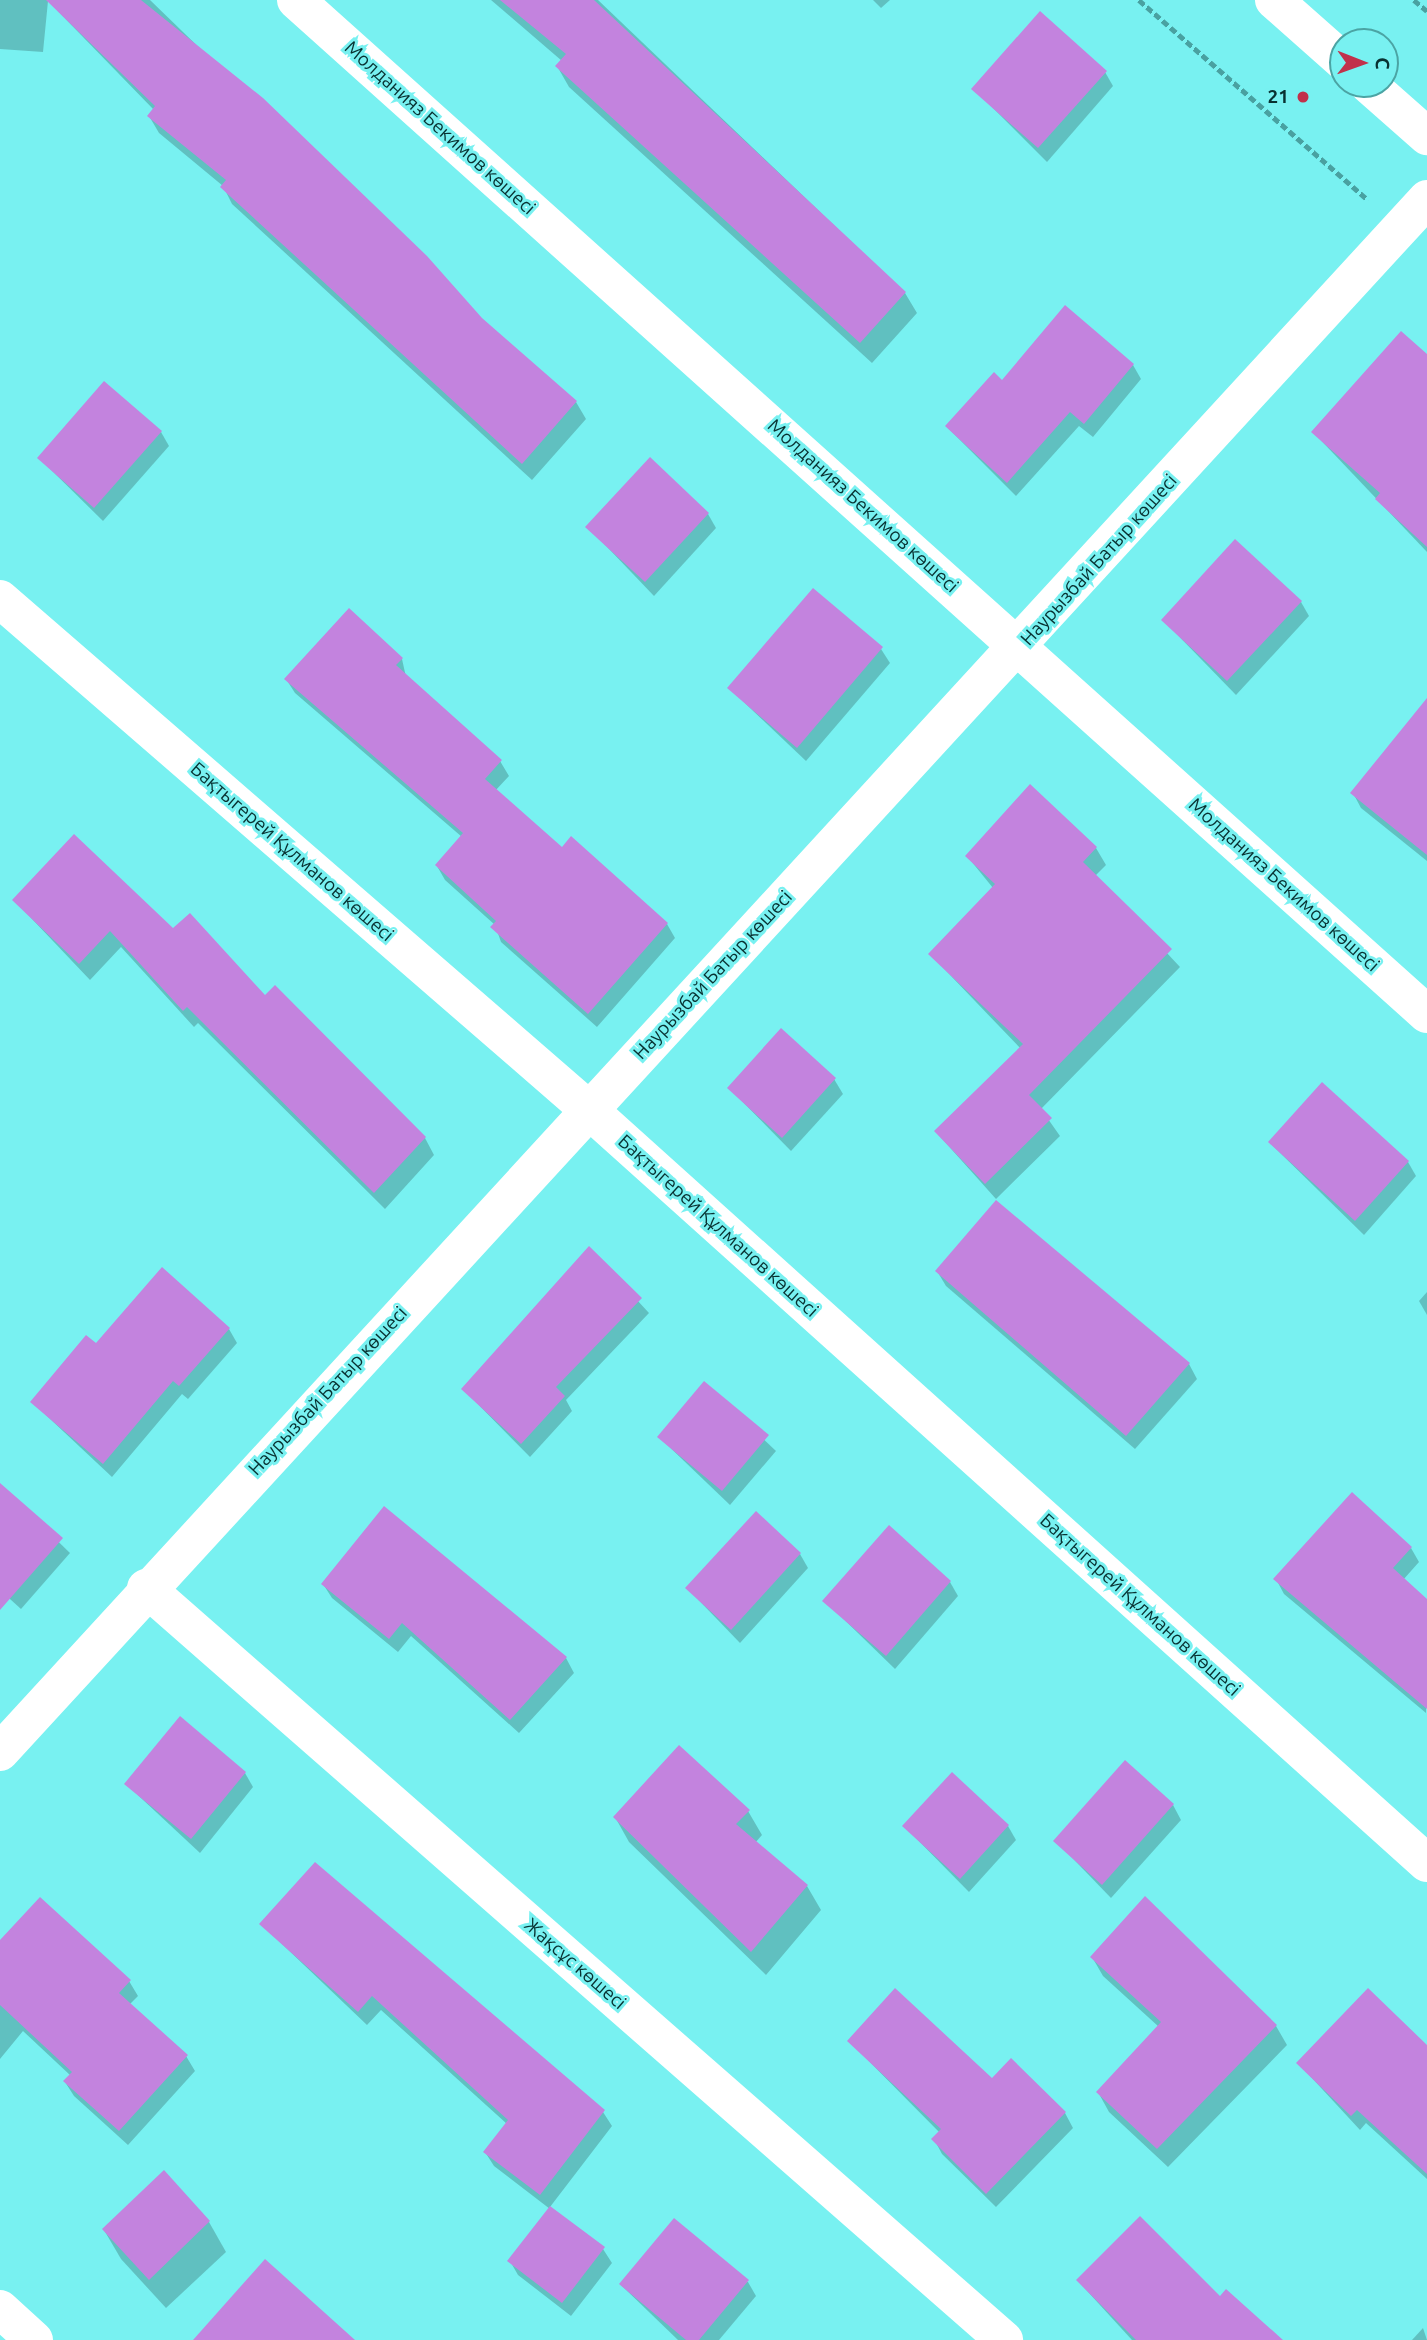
<!DOCTYPE html>
<html>
<head>
<meta charset="utf-8">
<style>
  body { margin:0 }
  #map { position:relative; width:1427px; height:2340px; overflow:hidden; background:#78f1f1; font-family:Ubuntu,sans-serif }
  div>[style] { position:absolute }
  [style*='--x'] { left:calc(var(--x)*1px); top:calc(var(--y)*1px); width:calc(var(--w)*1px); rotate:calc(var(--a)*1deg) }
  .shadow>* { inset:0; background:#0003 }
  .building>* { inset:0; background:#c383de }
  .path>* { height:4.5px; margin-top:-2.25px; transform-origin:0; background:repeating-linear-gradient(90deg,#49a1a1 0 7px,transparent 0 10.5px) }
  .street>* { height:38px; margin:-19px; padding:0 19px; transform-origin:19px; border-radius:19px; background:#fff }
  .secondary>* { height:38px; margin:-19px; padding:0 19px; transform-origin:19px; border-radius:19px; background:#fff }
  .dots>* { width:19px; height:19px; translate:-50% -50%; box-sizing:border-box; border:4px solid #78f1f1; border-radius:50% }
  span { translate:-50% -50%; white-space:nowrap; text-align:center; line-height:1.15; -webkit-text-stroke:6px #78f1f1; paint-order:stroke }
  .poi-label { font-size:19px; color:#083131; font-weight:700 }
  .right { translate:-100% -50%; text-align:right }
  .street-label { font-size:19px; color:#083131 }
  .north { position:absolute; left:1329px; top:28px; width:70px; height:70px; box-sizing:border-box; background:#78f1f1; border:2px solid #4ba4a4; border-radius:50%; rotate:91deg; font-size:19px; font-weight:700; line-height:28px; text-align:center; color:#083131 }
  .north::after { content:''; display:block; margin:auto; width:24px; height:32px; background:#c1314b; clip-path:polygon(50% 0,100% 100%,50% 72%,0 100%) }
</style>
</head>
<body>
<div id="map">
  <div class="shadow">
    <div style="clip-path:polygon(0 0,150px 0,480px 320px,576px 402px,586px 419px,532px 480px,232px 204px,223px 186px,159px 133px,149px 116px,154px 110px,48px 1px,43px 52px,0 49px)"></div>
    <div style="clip-path:polygon(491px 0,598px 0,905px 293px,917px 313px,872px 363px,569px 87px,557px 66px,562px 61px)"></div>
    <div style="clip-path:polygon(873px 0,890px 0,881px 8px)"></div>
    <div style="clip-path:polygon(1105px 72px,1113px 86px,1047px 162px,974px 89px)"></div>
    <div style="clip-path:polygon(1427px 357px,1427px 552px,1313px 432px)"></div>
    <div style="clip-path:polygon(1133px 365px,1141px 379px,1093px 437px,1079px 426px,1016px 496px,947px 427px,1002px 382px)"></div>
    <div style="clip-path:polygon(161px 432px,169px 446px,103px 521px,39px 458px)"></div>
    <div style="clip-path:polygon(708px 514px,716px 528px,654px 596px,588px 527px)"></div>
    <div style="clip-path:polygon(1301px 602px,1309px 616px,1236px 695px,1163px 620px)"></div>
    <div style="clip-path:polygon(881px 649px,890px 663px,806px 761px,729px 688px)"></div>
    <div style="clip-path:polygon(402px 659px,406px 677px,500px 761px,509px 776px,495px 791px,562px 849px,667px 924px,675px 938px,597px 1027px,501px 942px,495px 925px,445px 880px,437px 866px,462px 837px,295px 693px,286px 679px)"></div>
    <div style="clip-path:polygon(1427px 736px,1427px 861px,1361px 808px,1353px 793px)"></div>
    <div style="clip-path:polygon(1096px 848px,1106px 865px,1095px 876px,1180px 967px,1041px 1109px,1060px 1136px,996px 1199px,936px 1132px,1021px 1049px,930px 954px,993px 888px,967px 856px)"></div>
    <div style="clip-path:polygon(14px 900px,173px 930px,265px 997px,425px 1138px,434px 1155px,385px 1209px,198px 1023px,194px 1027px,121px 947px,90px 980px)"></div>
    <div style="clip-path:polygon(834px 1079px,843px 1094px,791px 1151px,729px 1088px)"></div>
    <div style="clip-path:polygon(1270px 1143px,1408px 1162px,1416px 1176px,1364px 1235px)"></div>
    <div style="clip-path:polygon(589px 1248px,649px 1313px,566px 1400px,572px 1411px,530px 1457px,463px 1389px)"></div>
    <div style="clip-path:polygon(937px 1271px,1189px 1364px,1197px 1379px,1135px 1449px,946px 1286px)"></div>
    <div style="clip-path:polygon(1427px 1292px,1427px 1315px,1419px 1301px)"></div>
    <div style="clip-path:polygon(229px 1329px,237px 1343px,188px 1399px,182px 1394px,112px 1477px,32px 1402px,96px 1345px)"></div>
    <div style="clip-path:polygon(704px 1383px,776px 1451px,730px 1505px,659px 1437px)"></div>
    <div style="clip-path:polygon(0 1485px,70px 1553px,21px 1609px,0 1590px)"></div>
    <div style="clip-path:polygon(384px 1508px,566px 1658px,574px 1673px,519px 1733px,411px 1636px,398px 1652px,332px 1598px,323px 1584px)"></div>
    <div style="clip-path:polygon(1411px 1548px,1419px 1562px,1403px 1580px,1427px 1601px,1426px 1713px,1284px 1594px,1276px 1579px)"></div>
    <div style="clip-path:polygon(800px 1554px,808px 1568px,740px 1643px,687px 1588px)"></div>
    <div style="clip-path:polygon(950px 1582px,958px 1596px,895px 1669px,825px 1601px)"></div>
    <div style="clip-path:polygon(245px 1773px,253px 1787px,200px 1853px,126px 1784px)"></div>
    <div style="clip-path:polygon(1173px 1805px,1181px 1820px,1111px 1898px,1056px 1841px)"></div>
    <div style="clip-path:polygon(748px 1811px,762px 1835px,755px 1843px,807px 1886px,821px 1910px,766px 1975px,629px 1842px,615px 1817px)"></div>
    <div style="clip-path:polygon(1008px 1826px,1016px 1840px,969px 1892px,905px 1827px)"></div>
    <div style="clip-path:polygon(261px 1924px,603px 2112px,612px 2126px,550px 2207px,603px 2249px,612px 2263px,571px 2316px,518px 2275px,510px 2261px,550px 2209px,494px 2166px,485px 2152px,507px 2124px,381px 2010px,367px 2025px)"></div>
    <div style="clip-path:polygon(0 1943px,129px 1981px,138px 1996px,129px 2005px,186px 2056px,195px 2071px,128px 2145px,74px 2096px,65px 2082px,71px 2076px,23px 2031px,0 2059px)"></div>
    <div style="clip-path:polygon(1092px 1957px,1276px 2026px,1287px 2045px,1168px 2167px,1109px 2112px,1098px 2092px,1159px 2027px,1103px 1976px)"></div>
    <div style="clip-path:polygon(849px 2041px,992px 2080px,1065px 2113px,1073px 2128px,996px 2207px,942px 2154px,934px 2139px,940px 2133px)"></div>
    <div style="clip-path:polygon(1427px 2047px,1427px 2179px,1366px 2123px,1360px 2130px,1298px 2063px)"></div>
    <div style="clip-path:polygon(164px 2173px,209px 2222px,226px 2252px,166px 2308px,121px 2259px,104px 2230px)"></div>
    <div style="clip-path:polygon(1078px 2281px,1220px 2299px,1278px 2340px,1132px 2340px)"></div>
    <div style="clip-path:polygon(748px 2282px,756px 2296px,719px 2340px,678px 2340px,621px 2285px)"></div>
    <div style="clip-path:polygon(1423px 2328px,1427px 2340px,1412px 2340px)"></div>
  </div>
  <div class="building">
    <div style="clip-path:polygon(46px 0,141px 0,263px 98px,427px 256px,482px 318px,577px 401px,522px 464px,220px 187px,226px 180px,147px 116px,155px 106px)"></div>
    <div style="clip-path:polygon(500px 0,594px 0,906px 292px,860px 343px,555px 66px,566px 54px)"></div>
    <div style="clip-path:polygon(1040px 11px,1107px 71px,1038px 148px,971px 89px)"></div>
    <div style="clip-path:polygon(1065px 305px,1134px 364px,1084px 424px,1070px 412px,1007px 483px,945px 426px,994px 372px,1002px 380px)"></div>
    <div style="clip-path:polygon(1401px 331px,1427px 354px,1427px 547px,1375px 499px,1380px 493px,1311px 432px)"></div>
    <div style="clip-path:polygon(104px 381px,162px 431px,94px 508px,37px 458px)"></div>
    <div style="clip-path:polygon(650px 457px,709px 513px,645px 582px,585px 527px)"></div>
    <div style="clip-path:polygon(1235px 539px,1302px 601px,1227px 681px,1161px 620px)"></div>
    <div style="clip-path:polygon(813px 588px,883px 647px,797px 748px,727px 688px)"></div>
    <div style="clip-path:polygon(349px 608px,403px 658px,396px 665px,502px 760px,485px 779px,562px 847px,571px 836px,668px 923px,588px 1014px,490px 927px,496px 921px,435px 865px,463px 833px,284px 679px)"></div>
    <div style="clip-path:polygon(1427px 698px,1427px 855px,1350px 793px)"></div>
    <div style="clip-path:polygon(1030px 784px,1097px 847px,1083px 862px,1172px 949px,1029px 1095px,1052px 1118px,985px 1184px,934px 1131px,1023px 1044px,928px 954px,995px 884px,965px 856px)"></div>
    <div style="clip-path:polygon(74px 834px,173px 928px,190px 913px,265px 995px,275px 985px,426px 1137px,374px 1193px,187px 1007px,183px 1011px,110px 931px,79px 964px,12px 900px)"></div>
    <div style="clip-path:polygon(781px 1028px,836px 1078px,782px 1138px,727px 1088px)"></div>
    <div style="clip-path:polygon(1322px 1082px,1409px 1161px,1355px 1221px,1268px 1142px)"></div>
    <div style="clip-path:polygon(996px 1200px,1190px 1363px,1126px 1436px,935px 1271px)"></div>
    <div style="clip-path:polygon(589px 1246px,642px 1298px,556px 1387px,565px 1396px,521px 1444px,461px 1389px)"></div>
    <div style="clip-path:polygon(162px 1267px,230px 1328px,179px 1386px,173px 1381px,103px 1464px,30px 1402px,86px 1335px,96px 1343px)"></div>
    <div style="clip-path:polygon(704px 1381px,769px 1435px,722px 1491px,657px 1437px)"></div>
    <div style="clip-path:polygon(0 1483px,63px 1538px,0 1610px)"></div>
    <div style="clip-path:polygon(1352px 1492px,1412px 1547px,1393px 1568px,1427px 1599px,1427px 1709px,1273px 1579px)"></div>
    <div style="clip-path:polygon(384px 1506px,567px 1657px,510px 1720px,402px 1623px,389px 1639px,321px 1584px)"></div>
    <div style="clip-path:polygon(756px 1511px,801px 1553px,731px 1630px,685px 1588px)"></div>
    <div style="clip-path:polygon(889px 1525px,951px 1581px,886px 1656px,822px 1601px)"></div>
    <div style="clip-path:polygon(180px 1716px,246px 1772px,191px 1839px,124px 1784px)"></div>
    <div style="clip-path:polygon(679px 1745px,750px 1810px,736px 1824px,808px 1885px,751px 1952px,613px 1817px)"></div>
    <div style="clip-path:polygon(1125px 1760px,1174px 1804px,1102px 1885px,1053px 1841px)"></div>
    <div style="clip-path:polygon(952px 1772px,1009px 1825px,960px 1879px,902px 1826px)"></div>
    <div style="clip-path:polygon(315px 1862px,605px 2110px,540px 2195px,483px 2152px,508px 2120px,372px 1996px,358px 2012px,259px 1924px)"></div>
    <div style="clip-path:polygon(1145px 1896px,1277px 2025px,1157px 2149px,1096px 2092px,1161px 2022px,1090px 1957px)"></div>
    <div style="clip-path:polygon(40px 1897px,131px 1980px,119px 1993px,188px 2055px,119px 2131px,63px 2081px,72px 2072px,0 2005px,0 1940px)"></div>
    <div style="clip-path:polygon(895px 1988px,992px 2078px,1011px 2058px,1066px 2112px,986px 2194px,931px 2139px,941px 2129px,847px 2041px)"></div>
    <div style="clip-path:polygon(1368px 1988px,1427px 2045px,1427px 2174px,1357px 2110px,1351px 2116px,1296px 2063px)"></div>
    <div style="clip-path:polygon(164px 2170px,210px 2221px,149px 2280px,102px 2229px)"></div>
    <div style="clip-path:polygon(550px 2206px,605px 2247px,562px 2303px,507px 2261px)"></div>
    <div style="clip-path:polygon(1140px 2216px,1220px 2296px,1226px 2289px,1283px 2340px,1136px 2340px,1076px 2280px)"></div>
    <div style="clip-path:polygon(674px 2218px,749px 2280px,699px 2340px,686px 2340px,619px 2284px)"></div>
    <div style="clip-path:polygon(265px 2259px,355px 2340px,193px 2340px)"></div>
  </div>
  <div class="path">
    <div style="--x:1139;--y:0;--w:304;--a:41.1"></div>
    <div style="--x:1414;--y:0;--w:17;--a:40"></div>
  </div>
  <div class="street">
    <div style="--x:296;--y:0;--w:1519;--a:41.88"></div>
    <div style="--x:0;--y:599;--w:778;--a:40.94"></div>
    <div style="--x:588;--y:1109;--w:1128;--a:41.95"></div>
    <div style="--x:146;--y:1588;--w:1141;--a:41.23"></div>
    <div style="--x:0;--y:1752;--w:2109;--a:-47.42"></div>
    <div style="--x:0;--y:2309;--w:46;--a:42.4"></div>
  </div>
  <div class="secondary">
    <div style="--x:1274;--y:0;--w:92;--a:41.5"></div>
    <div style="--x:1368;--y:84;--w:79;--a:41.4"></div>
  </div>
  <div class="dots">
    <div style="left:1303px;top:97px;background:#c1314b"></div>
  </div>
  <div class="poi-label">
    <span class="right" style="left:1289px;top:97px">21</span>
  </div>
  <div class="street-label">
    <span style="left:440px;top:128px;rotate:42deg">Молданияз Бекимов көшесі</span>
    <span style="left:863px;top:506px;rotate:42deg">Молданияз Бекимов көшесі</span>
    <span style="left:1099px;top:560px;rotate:-48deg">Наурызбай Батыр көшесі</span>
    <span style="left:292px;top:852px;rotate:41deg">Бақтыгерей Құлманов көшесі</span>
    <span style="left:1284px;top:885px;rotate:42deg">Молданияз Бекимов көшесі</span>
    <span style="left:713px;top:975px;rotate:-47deg">Наурызбай Батыр көшесі</span>
    <span style="left:718px;top:1226px;rotate:42deg">Бақтыгерей Құлманов көшесі</span>
    <span style="left:328px;top:1391px;rotate:-47deg">Наурызбай Батыр көшесі</span>
    <span style="left:1140px;top:1605px;rotate:42deg">Бақтыгерей Құлманов көшесі</span>
    <span style="left:575px;top:1964px;rotate:41deg">Жақсұс көшесі</span>
  </div>
  <div class="north">С</div>
</div>
</body>
</html>
